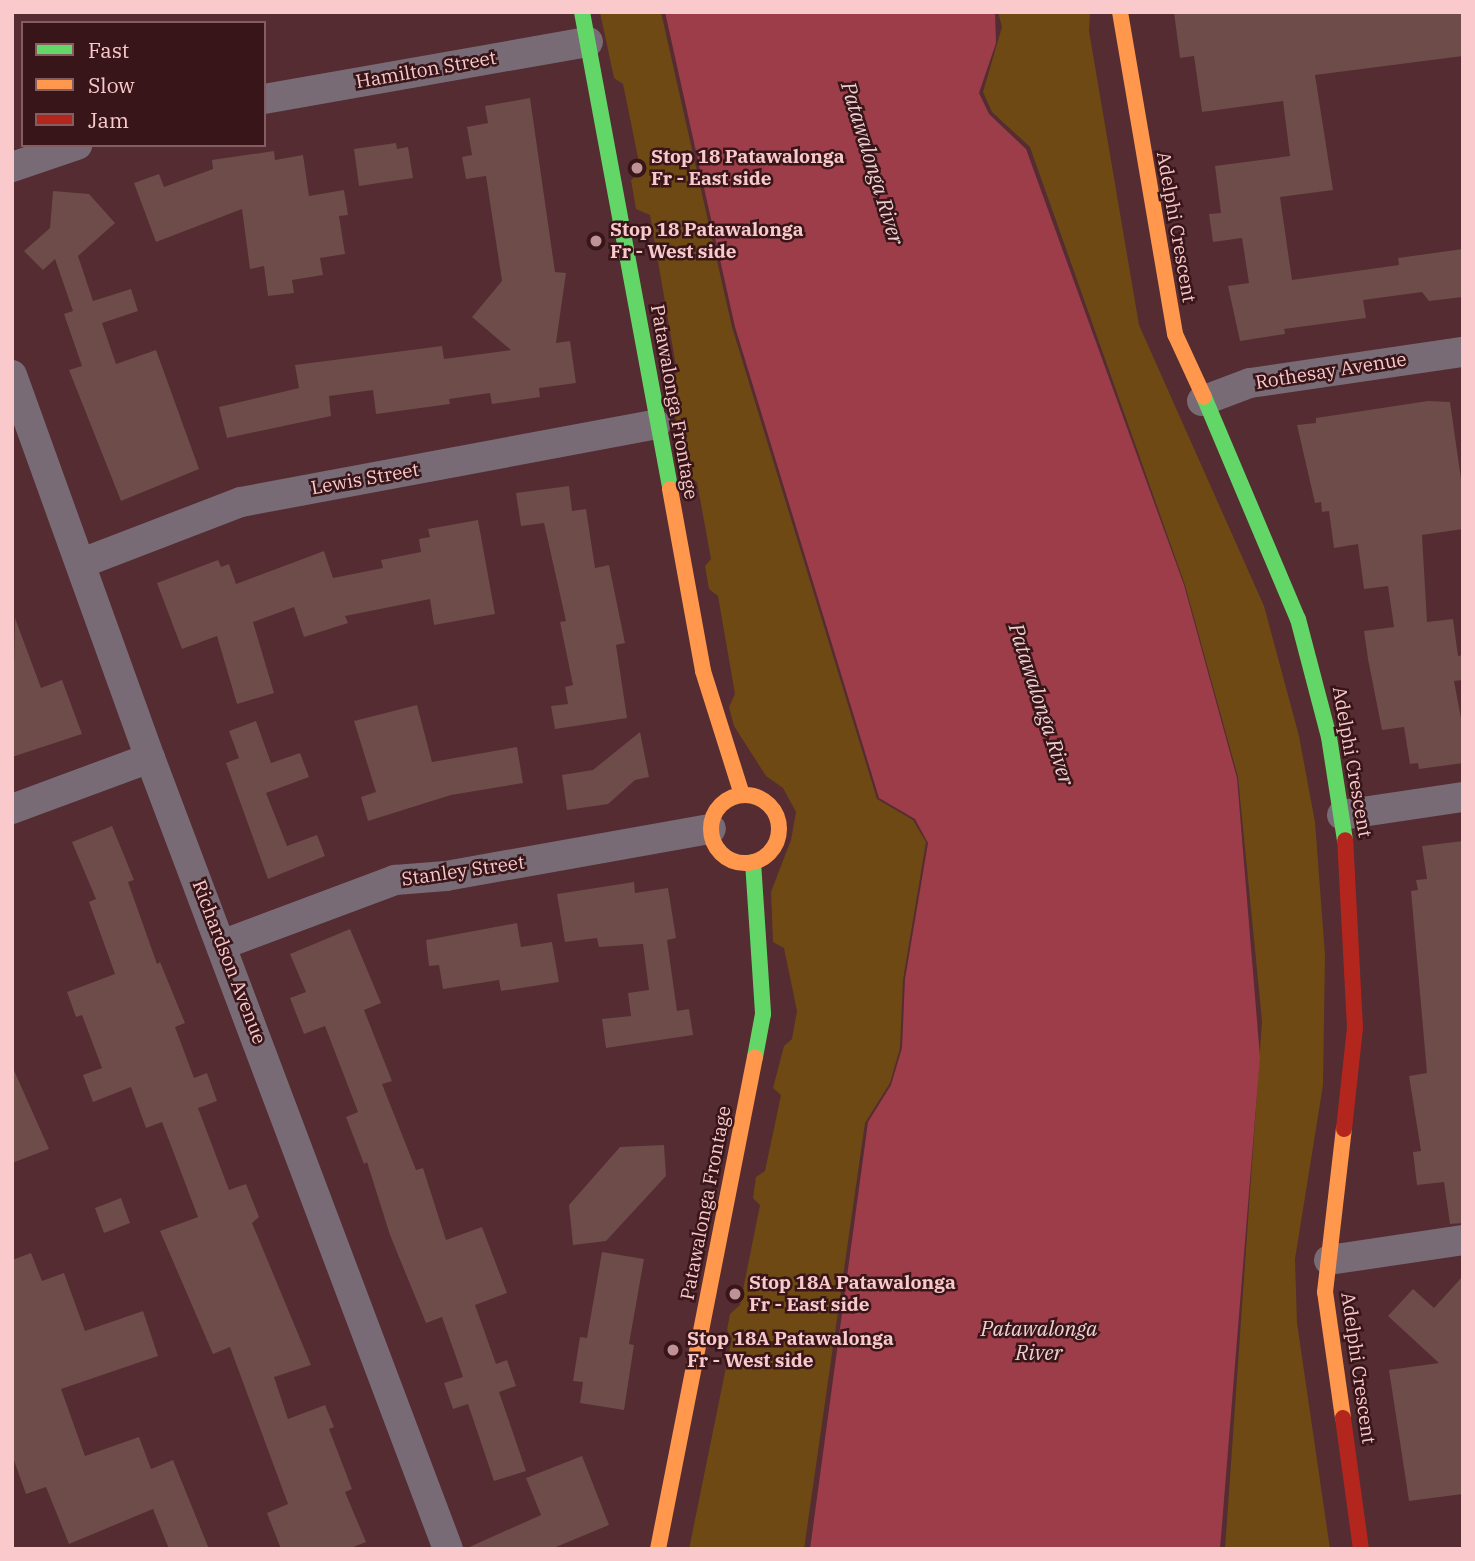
<!DOCTYPE html>
<html>
<head>
<meta charset="utf-8">
<style>
  body { margin:0 }
  #map { position:relative; width:1475px; height:1561px; overflow:hidden; background:#542c32; font-family:"IBM Plex Serif",serif }
  div>[style] { position:absolute }
  [style*='--x'] { left:calc(var(--x)*1px); top:calc(var(--y)*1px); width:calc(var(--w)*1px); rotate:calc(var(--a)*1deg) }
  .green>* { inset:0; background:#6e4913 }
  .water>* { inset:0; background:#9c3d49 }
  .building>* { inset:0; background:#6d4c4a }
  .street>* { height:30px; margin:-15px; padding:0 15px; transform-origin:15px; border-radius:15px; background:#786b76 }
  .fast>* { height:16px; margin:-8px; padding:0 8px; transform-origin:8px; border-radius:8px; background:#63d668 }
  .slow>* { height:16px; margin:-8px; padding:0 8px; transform-origin:8px; border-radius:8px; background:#ff974d }
  .slow>.ring { margin:-8px; padding:0; box-sizing:content-box; background:none; border:16px solid #ff974d; border-radius:50% }
  .jam>* { height:16px; margin:-8px; padding:0 8px; transform-origin:8px; border-radius:8px; background:#b3261e }
  .dots>* { width:19px; height:19px; translate:-50% -50%; box-sizing:border-box; border:4px solid #371518; border-radius:50% }
  span { translate:-50% -50%; white-space:nowrap; text-align:center; line-height:1.15; -webkit-text-stroke:5px #371518; paint-order:stroke }
  .street-label { font-size:19px; color:#f9c9cb }
  .poi-label { font-size:19px; color:#f9c9cb; font-weight:700 }
  .left { translate:0 -50%; text-align:left }
  .water-label { font-size:21px; color:#efd2d3; font-style:italic }
  .frame { position:absolute; inset:0; border:14px solid #f9c9cb; pointer-events:none }
  .legend { position:absolute; left:21px; top:21px; width:245px; height:126px; box-sizing:border-box; background:#371518; border:2px solid #855d60; margin:0; padding:9px 12px; list-style:none; font-size:21px; color:#f9c9cb }
  .legend li { display:flex; align-items:center; gap:14px; height:35px }
  .legend b { width:35px; border:2px solid #855d60 }
</style>
</head>
<body>
<div id="map">
  <div class="green">
    <div style="clip-path:polygon(600px 12px,661px 12px,732px 327px,877px 799px,913px 820px,926px 842px,903px 980px,900px 1048px,890px 1083px,865px 1123px,804px 1549px,689px 1549px,732px 1338px,727px 1330px,730px 1314px,740px 1305px,760px 1205px,753px 1198px,756px 1177px,765px 1171px,781px 1095px,773px 1088px,784px 1046px,792px 1039px,797px 1011px,784px 948px,773px 942px,771px 892px,791px 840px,796px 812px,783px 788px,766px 776px,734px 726px,729px 707px,735px 694px,718px 596px,709px 589px,705px 566px,711px 559px,697px 482px,688px 477px,668px 382px,677px 372px,650px 215px,636px 209px,631px 180px,641px 172px,623px 84px,614px 78px)"></div>
    <div style="clip-path:polygon(998px 12px,1090px 12px,1089px 31px,1139px 325px,1264px 606px,1299px 736px,1315px 822px,1325px 955px,1323px 1085px,1295px 1259px,1297px 1323px,1330px 1549px,1225px 1549px,1262px 1021px,1238px 777px,1185px 585px,1030px 147px,992px 112px,983px 92px,1002px 27px)"></div>
  </div>
  <div class="water">
    <div style="clip-path:polygon(665px 12px,995px 12px,996px 43px,979px 93px,989px 114px,1026px 149px,1184px 585px,1237px 778px,1260px 1057px,1220px 1549px,810px 1549px,868px 1122px,891px 1085px,902px 1048px,905px 979px,928px 843px,915px 819px,879px 798px,735px 327px)"></div>
  </div>
  <div class="building">
    <div style="clip-path:polygon(1174px 12px,1463px 12px,1463px 56px,1315px 75px,1333px 190px,1280px 197px,1292px 280px,1399px 265px,1398px 258px,1463px 249px,1463px 297px,1429px 301px,1422px 292px,1363px 300px,1366px 318px,1284px 329px,1285px 334px,1240px 341px,1228px 286px,1249px 283px,1242px 238px,1213px 242px,1209px 214px,1221px 213px,1215px 166px,1290px 156px,1283px 101px,1202px 112px,1194px 56px,1180px 58px)"></div>
    <div style="clip-path:polygon(530px 98px,555px 272px,566px 273px,556px 343px,570px 341px,576px 383px,539px 388px,540px 397px,492px 404px,490px 393px,449px 399px,450px 404px,376px 414px,373px 390px,329px 396px,331px 416px,227px 438px,219px 407px,299px 388px,295px 365px,442px 346px,444px 359px,511px 350px,472px 317px,502px 281px,486px 176px,466px 179px,462px 157px,472px 155px,467px 127px,488px 123px,485px 106px)"></div>
    <div style="clip-path:polygon(396px 143px,397px 149px,408px 147px,413px 178px,359px 186px,354px 149px)"></div>
    <div style="clip-path:polygon(274px 151px,275px 160px,303px 155px,309px 196px,344px 190px,348px 215px,339px 216px,345px 254px,320px 258px,323px 275px,292px 280px,294px 293px,268px 296px,264px 266px,250px 269px,242px 209px,156px 242px,134px 183px,159px 174px,164px 187px,213px 169px,212px 160px)"></div>
    <div style="clip-path:polygon(53px 191px,89px 194px,115px 223px,78px 256px,93px 301px,131px 289px,138px 311px,102px 323px,116px 364px,156px 350px,199px 469px,121px 501px,69px 370px,82px 366px,64px 314px,73px 311px,55px 259px,43px 270px,24px 251px,50px 228px)"></div>
    <div style="clip-path:polygon(1428px 401px,1450px 402px,1463px 493px,1463px 529px,1422px 535px,1427px 622px,1453px 619px,1458px 656px,1463px 655px,1463px 680px,1454px 681px,1463px 729px,1463px 763px,1419px 769px,1418px 763px,1410px 764px,1404px 727px,1382px 730px,1368px 659px,1364px 631px,1394px 627px,1388px 586px,1364px 589px,1358px 544px,1334px 548px,1329px 511px,1322px 512px,1321px 502px,1315px 503px,1297px 425px,1316px 423px,1316px 418px)"></div>
    <div style="clip-path:polygon(569px 486px,572px 511px,586px 509px,595px 568px,609px 565px,625px 643px,616px 645px,627px 718px,555px 729px,551px 706px,568px 704px,565px 687px,573px 685px,560px 622px,566px 621px,544px 523px,521px 526px,516px 493px)"></div>
    <div style="clip-path:polygon(478px 520px,495px 614px,434px 625px,430px 599px,345px 616px,348px 623px,304px 637px,294px 607px,253px 622px,274px 693px,237px 704px,217px 636px,182px 649px,157px 583px,218px 560px,221px 567px,229px 564px,236px 584px,324px 551px,333px 578px,383px 568px,381px 560px,421px 552px,419px 539px,430px 537px,428px 529px)"></div>
    <div style="clip-path:polygon(15px 618px,41px 688px,62px 680px,82px 734px,12px 757px)"></div>
    <div style="clip-path:polygon(417px 705px,432px 762px,517px 747px,523px 783px,451px 795px,368px 821px,361px 797px,376px 792px,354px 721px)"></div>
    <div style="clip-path:polygon(256px 721px,271px 763px,300px 753px,309px 777px,266px 793px,287px 846px,317px 835px,325px 856px,268px 879px,226px 763px,239px 758px,229px 731px)"></div>
    <div style="clip-path:polygon(640px 732px,649px 777px,635px 780px,608px 804px,567px 810px,562px 775px,593px 770px)"></div>
    <div style="clip-path:polygon(112px 826px,134px 880px,128px 882px,157px 964px,160px 962px,185px 1023px,175px 1027px,194px 1078px,207px 1073px,217px 1101px,198px 1108px,229px 1190px,246px 1184px,259px 1217px,252px 1223px,311px 1365px,274px 1377px,288px 1419px,325px 1405px,334px 1427px,329px 1429px,352px 1489px,345px 1492px,366px 1542px,348px 1549px,281px 1549px,267px 1513px,288px 1504px,230px 1347px,213px 1354px,160px 1231px,198px 1217px,162px 1122px,146px 1128px,131px 1087px,93px 1102px,83px 1075px,102px 1068px,82px 1015px,76px 1017px,67px 992px,115px 974px,89px 902px,96px 899px,72px 842px)"></div>
    <div style="clip-path:polygon(1463px 841px,1463px 1223px,1450px 1224px,1444px 1182px,1417px 1185px,1413px 1152px,1421px 1151px,1409px 1076px,1427px 1073px,1411px 891px,1418px 890px,1416px 880px,1427px 879px,1422px 846px)"></div>
    <div style="clip-path:polygon(634px 882px,635px 893px,668px 888px,676px 938px,667px 940px,677px 1011px,689px 1009px,693px 1035px,606px 1048px,602px 1019px,631px 1016px,628px 993px,649px 990px,643px 944px,599px 947px,597px 938px,565px 942px,557px 894px)"></div>
    <div style="clip-path:polygon(517px 923px,521px 947px,552px 942px,559px 982px,501px 991px,499px 980px,443px 989px,439px 965px,429px 966px,426px 940px)"></div>
    <div style="clip-path:polygon(350px 929px,381px 1003px,364px 1010px,392px 1081px,382px 1084px,416px 1170px,423px 1168px,446px 1240px,482px 1227px,507px 1293px,475px 1305px,496px 1364px,507px 1360px,516px 1386px,499px 1392px,526px 1471px,494px 1481px,468px 1404px,453px 1409px,444px 1383px,463px 1377px,442px 1317px,426px 1323px,390px 1235px,367px 1162px,364px 1164px,346px 1117px,358px 1112px,325px 1026px,304px 1034px,290px 998px,306px 992px,290px 954px)"></div>
    <div style="clip-path:polygon(12px 1066px,49px 1149px,12px 1163px)"></div>
    <div style="clip-path:polygon(664px 1145px,666px 1176px,606px 1241px,573px 1245px,569px 1205px,620px 1147px)"></div>
    <div style="clip-path:polygon(121px 1198px,130px 1223px,104px 1233px,95px 1208px)"></div>
    <div style="clip-path:polygon(602px 1252px,644px 1259px,629px 1344px,634px 1345px,624px 1410px,580px 1403px,583px 1382px,573px 1381px,580px 1337px,587px 1338px)"></div>
    <div style="clip-path:polygon(31px 1253px,42px 1281px,64px 1273px,85px 1331px,143px 1311px,158px 1356px,61px 1389px,85px 1456px,139px 1437px,151px 1469px,173px 1460px,209px 1549px,169px 1549px,153px 1509px,69px 1544px,46px 1487px,26px 1494px,12px 1455px,12px 1260px)"></div>
    <div style="clip-path:polygon(1463px 1276px,1463px 1494px,1409px 1501px,1389px 1370px,1439px 1363px,1388px 1316px,1413px 1289px,1434px 1308px)"></div>
    <div style="clip-path:polygon(582px 1456px,609px 1525px,551px 1549px,465px 1549px,541px 1515px,526px 1478px)"></div>
  </div>
  <div class="street">
    <div style="--x:264;--y:99;--w:329;--a:-10"></div>
    <div style="--x:12;--y:167;--w:69;--a:-18.7"></div>
    <div style="--x:12;--y:375;--w:407;--a:70.2"></div>
    <div style="--x:150;--y:758;--w:845;--a:69.36"></div>
    <div style="--x:1202;--y:401;--w:51;--a:-20.6"></div>
    <div style="--x:1250;--y:383;--w:215;--a:-8.3"></div>
    <div style="--x:82;--y:563;--w:170;--a:-21"></div>
    <div style="--x:241;--y:502;--w:422;--a:-10.6"></div>
    <div style="--x:12;--y:809;--w:147;--a:-20.3"></div>
    <div style="--x:1342;--y:815;--w:122;--a:-8.5"></div>
    <div style="--x:224;--y:944;--w:183;--a:-20.5"></div>
    <div style="--x:395;--y:880;--w:51;--a:-4.5"></div>
    <div style="--x:446;--y:876;--w:269;--a:-10.1"></div>
    <div style="--x:1329;--y:1260;--w:135;--a:-8.5"></div>
  </div>
  <div class="fast">
    <div style="--x:582;--y:12;--w:485;--a:79.5"></div>
    <div style="--x:1204;--y:397;--w:241;--a:67.1"></div>
    <div style="--x:1298;--y:619;--w:122;--a:75.3"></div>
    <div style="--x:1329;--y:737;--w:104;--a:81.2"></div>
    <div style="--x:753;--y:862;--w:152;--a:86.2"></div>
    <div style="--x:763;--y:1014;--w:44;--a:100.5"></div>
  </div>
  <div class="slow">
    <div style="--x:1120;--y:12;--w:327;--a:80.3"></div>
    <div style="--x:1175;--y:334;--w:69;--a:65.3"></div>
    <div style="--x:670;--y:489;--w:185;--a:79.7"></div>
    <div style="--x:703;--y:671;--w:130;--a:72.5"></div>
    <div class="ring" style="left:711px;top:795px;width:52px;height:52px"></div>
    <div style="--x:1343;--y:1418;--w:127;--a:-98.1"></div>
    <div style="--x:1325;--y:1292;--w:164;--a:-83.4"></div>
    <div style="--x:658;--y:1549;--w:501;--a:-78.85"></div>
  </div>
  <div class="jam">
    <div style="--x:1344;--y:1129;--w:102;--a:-83.8"></div>
    <div style="--x:1355;--y:1028;--w:188;--a:-93"></div>
    <div style="--x:1343;--y:1418;--w:132;--a:82.2"></div>
  </div>
  <div class="dots">
    <div style="left:637px;top:168px;background:#bf9295"></div>
    <div style="left:596px;top:241px;background:#bf9295"></div>
    <div style="left:735px;top:1294px;background:#bf9295"></div>
    <div style="left:673px;top:1350px;background:#bf9295"></div>
  </div>
  <div class="street-label">
    <span style="left:426px;top:70px;rotate:-10deg">Hamilton Street</span>
    <span style="left:1176px;top:227px;rotate:80deg">Adelphi Crescent</span>
    <span style="left:1331px;top:371px;rotate:-9deg">Rothesay Avenue</span>
    <span style="left:674px;top:402px;rotate:80deg">Patawalonga Frontage</span>
    <span style="left:365px;top:479px;rotate:-10deg">Lewis Street</span>
    <span style="left:1352px;top:762px;rotate:80deg">Adelphi Crescent</span>
    <span style="left:463px;top:871px;rotate:-8deg">Stanley Street</span>
    <span style="left:229px;top:962px;rotate:69deg">Richardson Avenue</span>
    <span style="left:706px;top:1203px;rotate:-79deg">Patawalonga Frontage</span>
    <span style="left:1358px;top:1368px;rotate:82deg">Adelphi Crescent</span>
  </div>
  <div class="poi-label">
    <span class="left" style="left:651px;top:168px">Stop 18 Patawalonga<br>Fr - East side</span>
    <span class="left" style="left:610px;top:241px">Stop 18 Patawalonga<br>Fr - West side</span>
    <span class="left" style="left:749px;top:1294px">Stop 18A Patawalonga<br>Fr - East side</span>
    <span class="left" style="left:687px;top:1350px">Stop 18A Patawalonga<br>Fr - West side</span>
  </div>
  <div class="water-label">
    <span style="left:873px;top:163px;rotate:73deg">Patawalonga River</span>
    <span style="left:1042px;top:704px;rotate:72deg">Patawalonga River</span>
    <span style="left:1039px;top:1340px">Patawalonga<br>River</span>
  </div>
  <div class="frame"></div>
  <ul class="legend">
  <li><b style="height:9px;background:#63d668"></b>Fast</li>
  <li><b style="height:9px;background:#ff974d"></b>Slow</li>
  <li><b style="height:9px;background:#b3261e"></b>Jam</li>
  </ul>
</div>
</body>
</html>
